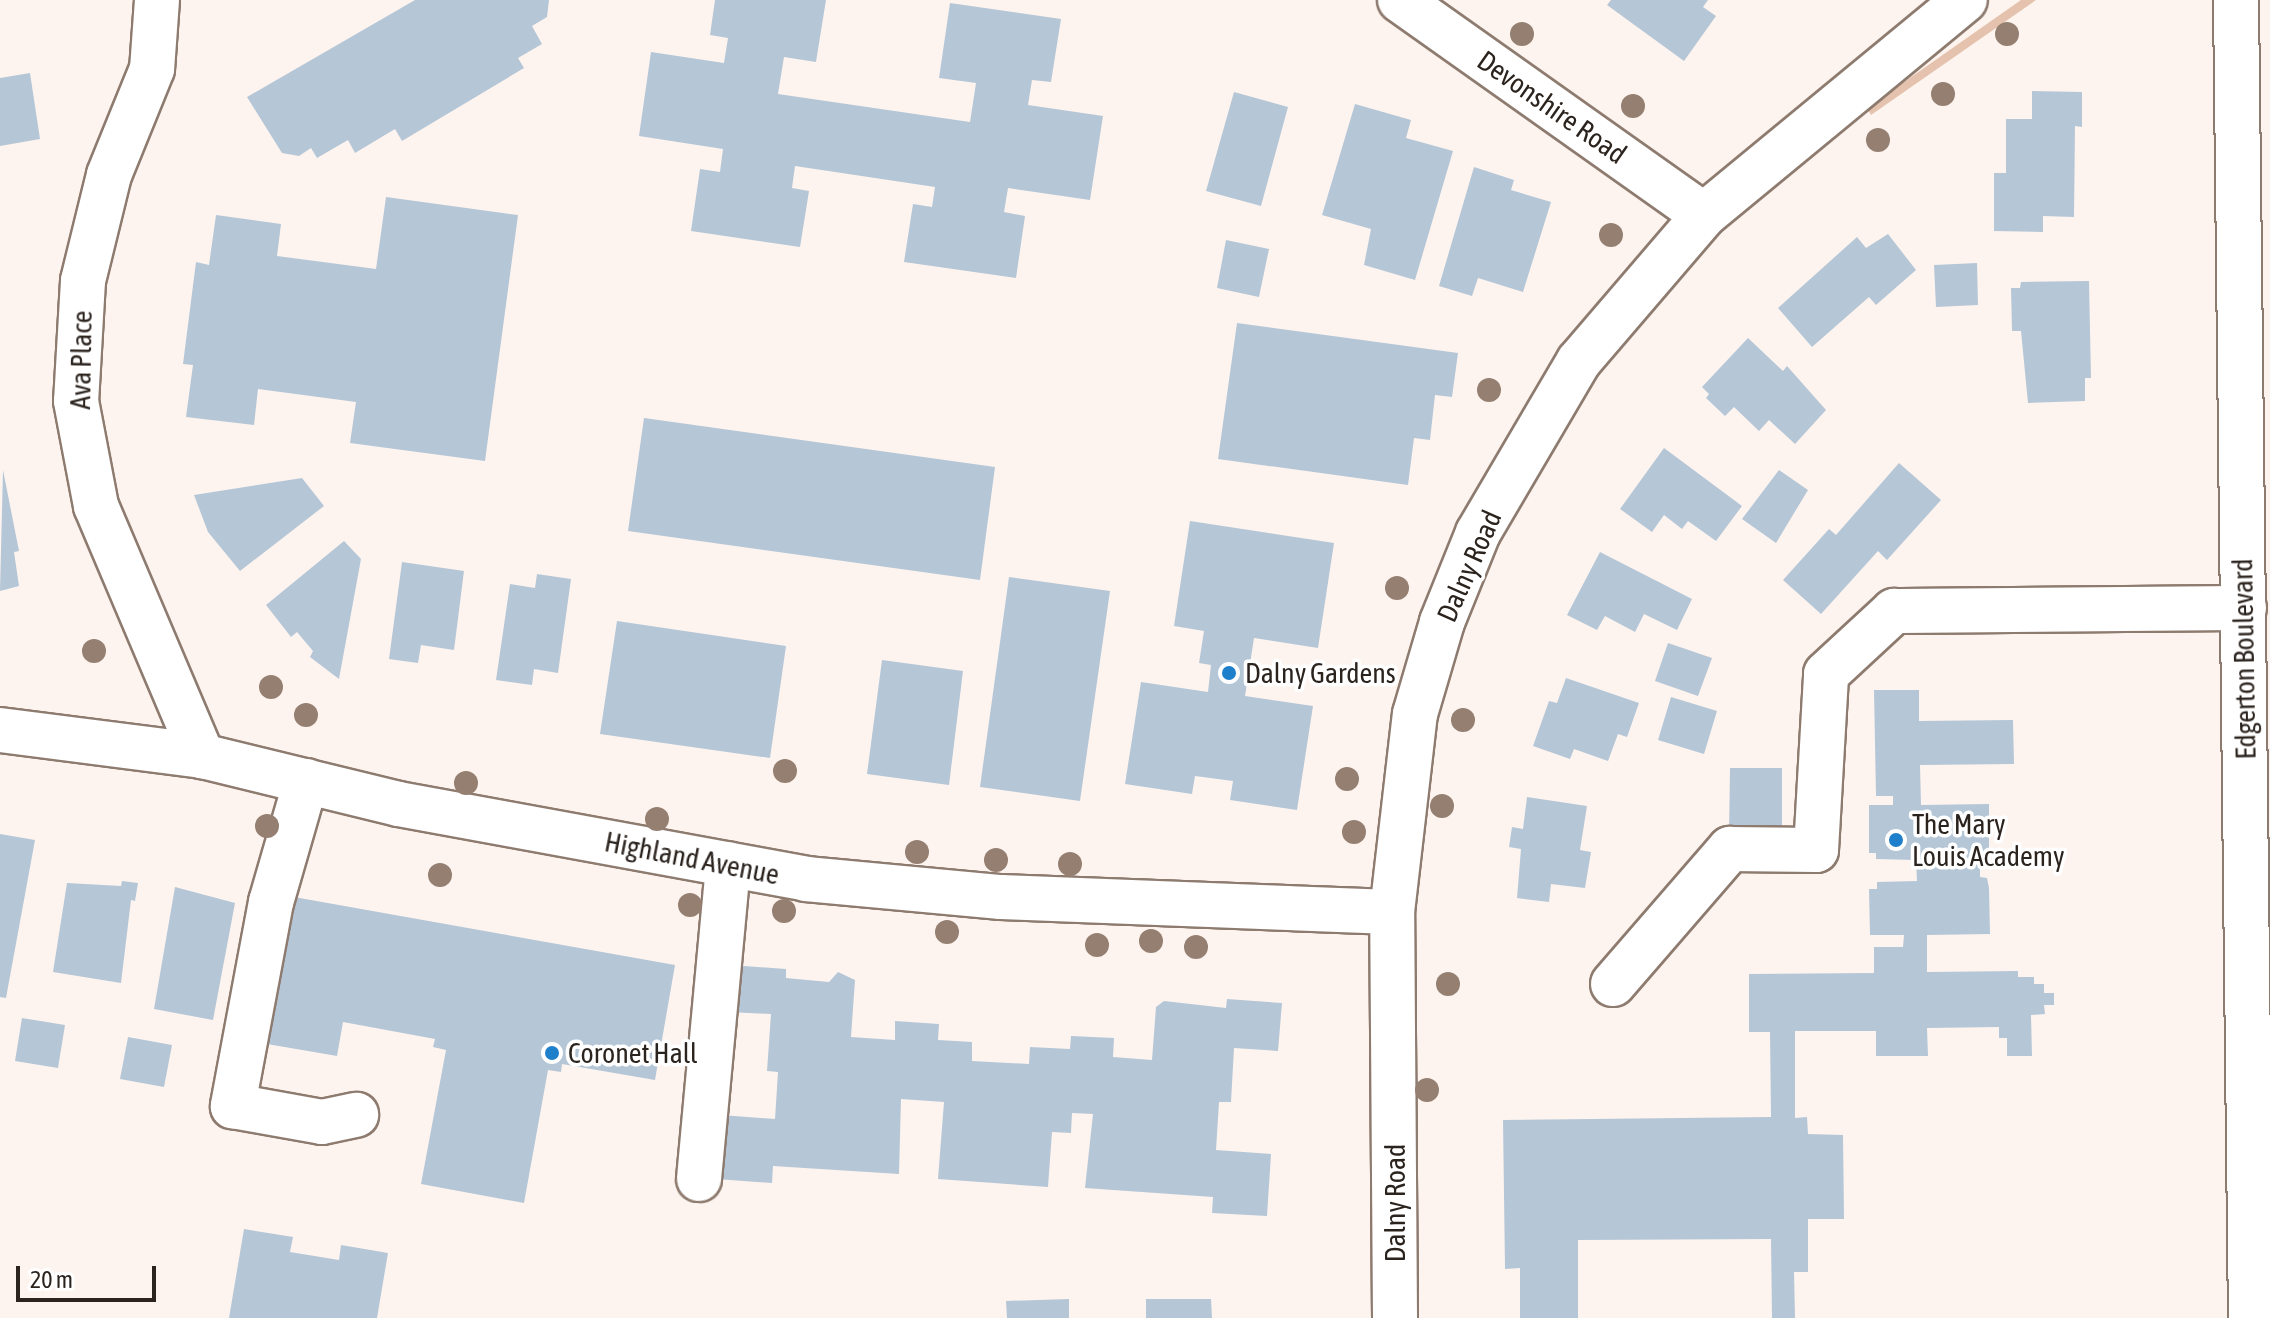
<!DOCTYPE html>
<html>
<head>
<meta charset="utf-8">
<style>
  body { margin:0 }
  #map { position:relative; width:2270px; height:1318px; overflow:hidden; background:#fdf4ef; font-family:"Asap Condensed",sans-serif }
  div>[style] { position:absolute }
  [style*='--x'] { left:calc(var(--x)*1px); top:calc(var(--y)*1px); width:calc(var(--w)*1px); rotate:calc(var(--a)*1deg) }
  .green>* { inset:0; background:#e4c2ad }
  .building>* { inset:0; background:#b5c6d7 }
  .roads { filter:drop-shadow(2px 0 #8e7b6f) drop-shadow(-2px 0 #8e7b6f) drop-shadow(0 2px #8e7b6f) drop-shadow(0 -2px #8e7b6f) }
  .minor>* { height:44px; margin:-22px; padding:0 22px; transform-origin:22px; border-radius:22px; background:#fff }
  .trees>* { width:24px; height:24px; margin:-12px; border-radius:50%; background:#947f71 }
  .dots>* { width:22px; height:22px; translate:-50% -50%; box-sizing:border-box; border:4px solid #fff; border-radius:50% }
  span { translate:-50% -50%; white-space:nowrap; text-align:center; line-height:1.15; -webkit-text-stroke:7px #fff; paint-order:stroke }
  .street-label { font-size:28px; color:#2b231e }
  .poi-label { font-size:28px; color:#2b231e }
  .left { translate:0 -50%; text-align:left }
  .scale { position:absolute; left:16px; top:1266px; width:140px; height:36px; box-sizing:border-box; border:4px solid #2b231e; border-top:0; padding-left:10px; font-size:24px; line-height:28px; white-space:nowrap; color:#2b231e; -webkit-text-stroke:6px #fff; paint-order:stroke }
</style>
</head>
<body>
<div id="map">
  <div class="green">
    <div style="clip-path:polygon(2021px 0,2036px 0,1871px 115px,1867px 108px)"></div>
  </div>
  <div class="building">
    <div style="clip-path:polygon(415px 0,549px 0,547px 17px,532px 26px,542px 44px,518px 58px,524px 68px,402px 141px,395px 129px,355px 153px,348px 140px,317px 158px,311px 148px,299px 156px,282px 153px,247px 97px)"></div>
    <div style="clip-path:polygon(715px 0,826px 0,816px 62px,784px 57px,778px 94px,970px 122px,976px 83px,939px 78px,950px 3px,1061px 19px,1051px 82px,1032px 80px,1028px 105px,1103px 116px,1090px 200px,1008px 188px,1004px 212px,1025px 216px,1016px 278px,904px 262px,913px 204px,932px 207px,935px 187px,795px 166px,792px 188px,809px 191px,800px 247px,691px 231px,700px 169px,720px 172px,723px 149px,639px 136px,651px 52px,724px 63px,728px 38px,710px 35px)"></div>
    <div style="clip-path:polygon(1611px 0,1708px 0,1703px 7px,1716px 16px,1684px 61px,1607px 5px)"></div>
    <div style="clip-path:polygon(30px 73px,40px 139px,0 146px,0 78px)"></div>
    <div style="clip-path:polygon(2032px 91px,2082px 92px,2082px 127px,2075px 126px,2074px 217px,2043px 216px,2043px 232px,1994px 231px,1994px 173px,2006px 173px,2006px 119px,2032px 119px)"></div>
    <div style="clip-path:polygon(1234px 92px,1288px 107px,1261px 206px,1206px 191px)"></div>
    <div style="clip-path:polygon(1355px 104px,1411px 120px,1406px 138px,1453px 151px,1415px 280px,1364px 265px,1371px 229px,1322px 215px)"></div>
    <div style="clip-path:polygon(1474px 167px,1514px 180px,1511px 190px,1551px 202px,1523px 292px,1478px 278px,1472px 296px,1439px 286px)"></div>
    <div style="clip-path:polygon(386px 197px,518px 215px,485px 461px,350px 443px,356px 402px,258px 389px,254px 425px,186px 417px,193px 365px,183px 364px,196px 262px,209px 265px,216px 215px,281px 224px,277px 256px,376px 269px)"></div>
    <div style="clip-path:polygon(1888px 234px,1916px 270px,1876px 305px,1869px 297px,1812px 347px,1778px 308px,1857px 237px,1866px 248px)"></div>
    <div style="clip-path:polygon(1226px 240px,1269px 249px,1259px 297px,1217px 288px)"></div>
    <div style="clip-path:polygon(1977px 263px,1978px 305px,1936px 307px,1934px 265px)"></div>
    <div style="clip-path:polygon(2089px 281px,2091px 378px,2085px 378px,2085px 401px,2028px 403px,2021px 331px,2012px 331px,2011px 288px,2020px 288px,2021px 282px)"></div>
    <div style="clip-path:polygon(1237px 323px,1458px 353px,1452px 397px,1435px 395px,1430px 440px,1414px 438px,1408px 485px,1218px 459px)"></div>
    <div style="clip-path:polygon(1748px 338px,1783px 371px,1787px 366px,1826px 410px,1795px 444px,1769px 420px,1759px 431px,1734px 407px,1725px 416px,1706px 398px,1709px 394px,1702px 387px)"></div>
    <div style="clip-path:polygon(644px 418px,995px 467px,980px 580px,628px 531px)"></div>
    <div style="clip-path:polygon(1664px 448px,1742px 506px,1716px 541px,1688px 521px,1682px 529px,1664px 515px,1652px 532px,1620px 509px)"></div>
    <div style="clip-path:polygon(1899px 463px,1941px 500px,1887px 560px,1878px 551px,1821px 614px,1783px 580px,1829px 529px,1836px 535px)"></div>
    <div style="clip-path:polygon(3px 470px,19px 551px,14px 552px,19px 586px,0 591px)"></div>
    <div style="clip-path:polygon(1779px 470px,1808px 490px,1776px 543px,1742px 519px)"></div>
    <div style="clip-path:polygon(302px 478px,324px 506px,240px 571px,208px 532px,194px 495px)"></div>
    <div style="clip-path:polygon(1190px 521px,1334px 543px,1318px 648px,1254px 638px,1245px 696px,1313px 706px,1297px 810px,1230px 800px,1233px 781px,1195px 776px,1192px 794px,1125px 784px,1141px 682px,1208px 692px,1211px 665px,1199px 663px,1204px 631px,1174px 626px)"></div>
    <div style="clip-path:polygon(344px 541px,361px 559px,339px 679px,310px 657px,313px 651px,297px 632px,291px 637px,266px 605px)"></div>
    <div style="clip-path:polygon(1600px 552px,1692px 599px,1677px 630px,1644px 614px,1635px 632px,1605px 616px,1597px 630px,1567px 615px)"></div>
    <div style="clip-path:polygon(402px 562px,464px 571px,454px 650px,421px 645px,418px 663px,389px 659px)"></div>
    <div style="clip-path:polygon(537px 574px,571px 579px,558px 673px,534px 669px,532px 685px,496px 680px,510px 584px,535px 588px)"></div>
    <div style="clip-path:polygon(1009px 577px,1110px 591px,1080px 801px,980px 787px)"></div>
    <div style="clip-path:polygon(617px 621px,786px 646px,770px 758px,600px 734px)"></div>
    <div style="clip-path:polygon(1668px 643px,1712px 658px,1698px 696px,1655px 681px)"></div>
    <div style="clip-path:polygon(882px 660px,963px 671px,949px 785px,867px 774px)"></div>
    <div style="clip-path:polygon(1566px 678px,1639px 703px,1627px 737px,1618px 734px,1608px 761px,1574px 749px,1570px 759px,1533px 746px,1549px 701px,1557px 703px)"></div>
    <div style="clip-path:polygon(1874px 690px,1919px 690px,1919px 721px,2013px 720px,2014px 764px,1920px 765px,1921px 805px,1989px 804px,1989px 849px,1987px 862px,1980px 863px,1980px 877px,1987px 878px,1989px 888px,1990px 934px,1927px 935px,1927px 972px,2018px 971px,2018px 977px,2034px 977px,2034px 984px,2044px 984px,2044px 993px,2054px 993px,2054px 1005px,2044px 1005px,2045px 1014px,2031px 1015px,2032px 1056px,2007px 1056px,2007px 1038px,1999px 1038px,1999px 1027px,1927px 1028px,1928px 1056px,1876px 1056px,1876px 1031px,1795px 1031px,1795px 1118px,1807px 1117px,1808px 1134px,1843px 1135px,1844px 1219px,1808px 1219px,1808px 1272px,1794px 1272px,1795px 1318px,1772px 1318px,1771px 1239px,1578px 1240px,1578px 1318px,1520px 1318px,1520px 1268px,1505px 1269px,1503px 1120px,1771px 1117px,1770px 1032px,1749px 1032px,1749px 974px,1874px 973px,1874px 947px,1903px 947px,1904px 935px,1870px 935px,1869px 889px,1877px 889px,1877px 882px,1917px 881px,1916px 860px,1876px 859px,1876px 853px,1869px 853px,1869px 805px,1893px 805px,1893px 796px,1876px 796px)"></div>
    <div style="clip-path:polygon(1671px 697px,1717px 711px,1704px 754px,1658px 740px)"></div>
    <div style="clip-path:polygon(1730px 768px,1782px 768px,1782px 837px,1729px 837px)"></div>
    <div style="clip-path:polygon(1527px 797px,1587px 806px,1580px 850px,1591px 852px,1585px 888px,1551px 884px,1549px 902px,1517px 898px,1521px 849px,1509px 847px,1512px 827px,1523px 829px)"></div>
    <div style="clip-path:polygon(0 834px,35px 840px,6px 998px,0 997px)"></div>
    <div style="clip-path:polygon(122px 881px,138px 883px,135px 901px,131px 900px,121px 983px,53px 972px,67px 883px,121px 886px)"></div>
    <div style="clip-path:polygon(175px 887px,235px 903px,213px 1020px,154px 1009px)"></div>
    <div style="clip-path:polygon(294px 897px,675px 965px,655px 1080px,562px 1064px,561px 1072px,548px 1070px,524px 1203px,421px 1184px,446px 1050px,433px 1047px,435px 1039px,343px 1022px,337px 1056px,267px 1044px)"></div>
    <div style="clip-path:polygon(731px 965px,786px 969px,786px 978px,829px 982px,838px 972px,855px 980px,851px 1037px,895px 1040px,895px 1021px,939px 1024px,938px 1040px,972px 1042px,972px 1061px,1029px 1064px,1030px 1047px,1070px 1049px,1071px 1036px,1114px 1038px,1113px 1057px,1152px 1060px,1156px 1007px,1164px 1001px,1226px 1008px,1227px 999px,1282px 1003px,1278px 1051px,1234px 1048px,1231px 1102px,1219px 1102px,1216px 1150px,1271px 1154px,1267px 1216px,1212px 1213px,1213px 1197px,1085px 1188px,1093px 1114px,1072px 1113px,1071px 1133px,1052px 1132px,1048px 1187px,938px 1179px,944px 1102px,901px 1099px,899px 1174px,773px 1166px,772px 1183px,716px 1179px,721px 1115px,775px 1119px,778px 1072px,767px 1071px,771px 1014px,728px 1012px)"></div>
    <div style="clip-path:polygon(22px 1018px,65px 1025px,58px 1068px,15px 1061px)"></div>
    <div style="clip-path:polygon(128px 1037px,172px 1045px,164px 1087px,120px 1079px)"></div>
    <div style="clip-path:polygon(244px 1229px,293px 1237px,290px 1252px,339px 1260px,341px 1245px,388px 1253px,377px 1318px,229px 1318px)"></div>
    <div style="clip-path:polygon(1069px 1299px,1069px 1318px,1007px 1318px,1006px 1301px)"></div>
    <div style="clip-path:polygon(1146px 1299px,1211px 1299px,1212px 1318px,1146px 1318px)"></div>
  </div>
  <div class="roads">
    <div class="minor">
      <div style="--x:157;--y:0;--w:69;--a:94.1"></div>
      <div style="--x:152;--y:69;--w:114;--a:112.1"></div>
      <div style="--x:109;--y:175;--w:109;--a:103.8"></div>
      <div style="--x:83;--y:281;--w:120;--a:93.3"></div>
      <div style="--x:76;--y:401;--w:107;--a:79.2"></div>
      <div style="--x:96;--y:506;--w:272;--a:67"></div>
      <div style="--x:1400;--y:0;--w:372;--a:35.3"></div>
      <div style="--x:2236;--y:0;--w:1318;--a:89.35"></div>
      <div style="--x:0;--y:730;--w:204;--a:7.3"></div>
      <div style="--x:202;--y:756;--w:203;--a:13.7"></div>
      <div style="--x:399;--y:804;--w:414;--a:10.4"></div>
      <div style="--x:806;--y:879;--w:196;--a:5.3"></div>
      <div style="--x:1001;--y:897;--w:391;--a:2.2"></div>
      <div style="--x:306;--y:781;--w:126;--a:106.1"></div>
      <div style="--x:271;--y:902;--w:208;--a:100.6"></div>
      <div style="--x:233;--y:1106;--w:90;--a:10.2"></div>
      <div style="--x:322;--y:1122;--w:35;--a:-12"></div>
      <div style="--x:1613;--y:984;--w:179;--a:-49.1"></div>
      <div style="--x:1730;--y:849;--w:86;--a:0.7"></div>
      <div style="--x:1816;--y:850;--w:176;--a:-86.7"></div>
      <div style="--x:1826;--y:674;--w:93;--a:-42.8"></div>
      <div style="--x:1894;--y:611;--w:350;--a:-0.5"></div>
      <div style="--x:699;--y:1179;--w:316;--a:-84.7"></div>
      <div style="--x:1395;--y:1318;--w:406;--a:-90.4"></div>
      <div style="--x:1392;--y:912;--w:199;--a:-83.4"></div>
      <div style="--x:1415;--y:714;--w:96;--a:-73.6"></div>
      <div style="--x:1442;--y:622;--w:96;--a:-68"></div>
      <div style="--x:1478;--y:533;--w:199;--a:-59.6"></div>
      <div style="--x:1579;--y:361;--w:192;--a:-49.4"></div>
      <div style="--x:1704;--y:215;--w:338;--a:-39.5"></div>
    </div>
  </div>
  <div class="trees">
    <div style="left:1522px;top:34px"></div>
    <div style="left:2007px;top:34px"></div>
    <div style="left:1943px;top:94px"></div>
    <div style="left:1633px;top:106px"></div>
    <div style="left:1878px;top:140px"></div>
    <div style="left:1611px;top:235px"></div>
    <div style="left:1489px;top:390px"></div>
    <div style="left:1397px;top:588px"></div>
    <div style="left:94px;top:651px"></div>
    <div style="left:271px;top:687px"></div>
    <div style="left:306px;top:715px"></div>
    <div style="left:1463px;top:720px"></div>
    <div style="left:785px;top:771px"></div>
    <div style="left:1347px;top:779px"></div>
    <div style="left:466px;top:783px"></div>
    <div style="left:1442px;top:806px"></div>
    <div style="left:657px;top:819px"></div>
    <div style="left:267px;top:826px"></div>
    <div style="left:1354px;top:832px"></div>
    <div style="left:917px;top:852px"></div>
    <div style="left:996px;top:860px"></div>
    <div style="left:1070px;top:864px"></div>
    <div style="left:440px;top:875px"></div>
    <div style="left:690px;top:905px"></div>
    <div style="left:784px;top:911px"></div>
    <div style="left:947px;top:932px"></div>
    <div style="left:1151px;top:941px"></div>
    <div style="left:1097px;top:945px"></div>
    <div style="left:1196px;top:947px"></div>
    <div style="left:1448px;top:984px"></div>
    <div style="left:1427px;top:1090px"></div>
  </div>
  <div class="dots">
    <div style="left:1229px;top:673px;background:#1e7fcb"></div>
    <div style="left:1896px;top:840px;background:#1e7fcb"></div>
    <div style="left:552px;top:1053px;background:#1e7fcb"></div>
  </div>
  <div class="street-label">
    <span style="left:1552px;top:107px;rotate:35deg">Devonshire Road</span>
    <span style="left:81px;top:360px;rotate:-89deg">Ava Place</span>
    <span style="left:1469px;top:566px;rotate:-66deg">Dalny Road</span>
    <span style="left:2244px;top:659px;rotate:-91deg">Edgerton Boulevard</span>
    <span style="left:692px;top:858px;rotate:11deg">Highland Avenue</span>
    <span style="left:1395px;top:1203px;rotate:-90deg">Dalny Road</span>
  </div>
  <div class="poi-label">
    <span class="left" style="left:1245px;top:673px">Dalny Gardens</span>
    <span class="left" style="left:1912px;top:840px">The Mary<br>Louis Academy</span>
    <span class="left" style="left:568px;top:1053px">Coronet Hall</span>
  </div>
  <div class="scale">20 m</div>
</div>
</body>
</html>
